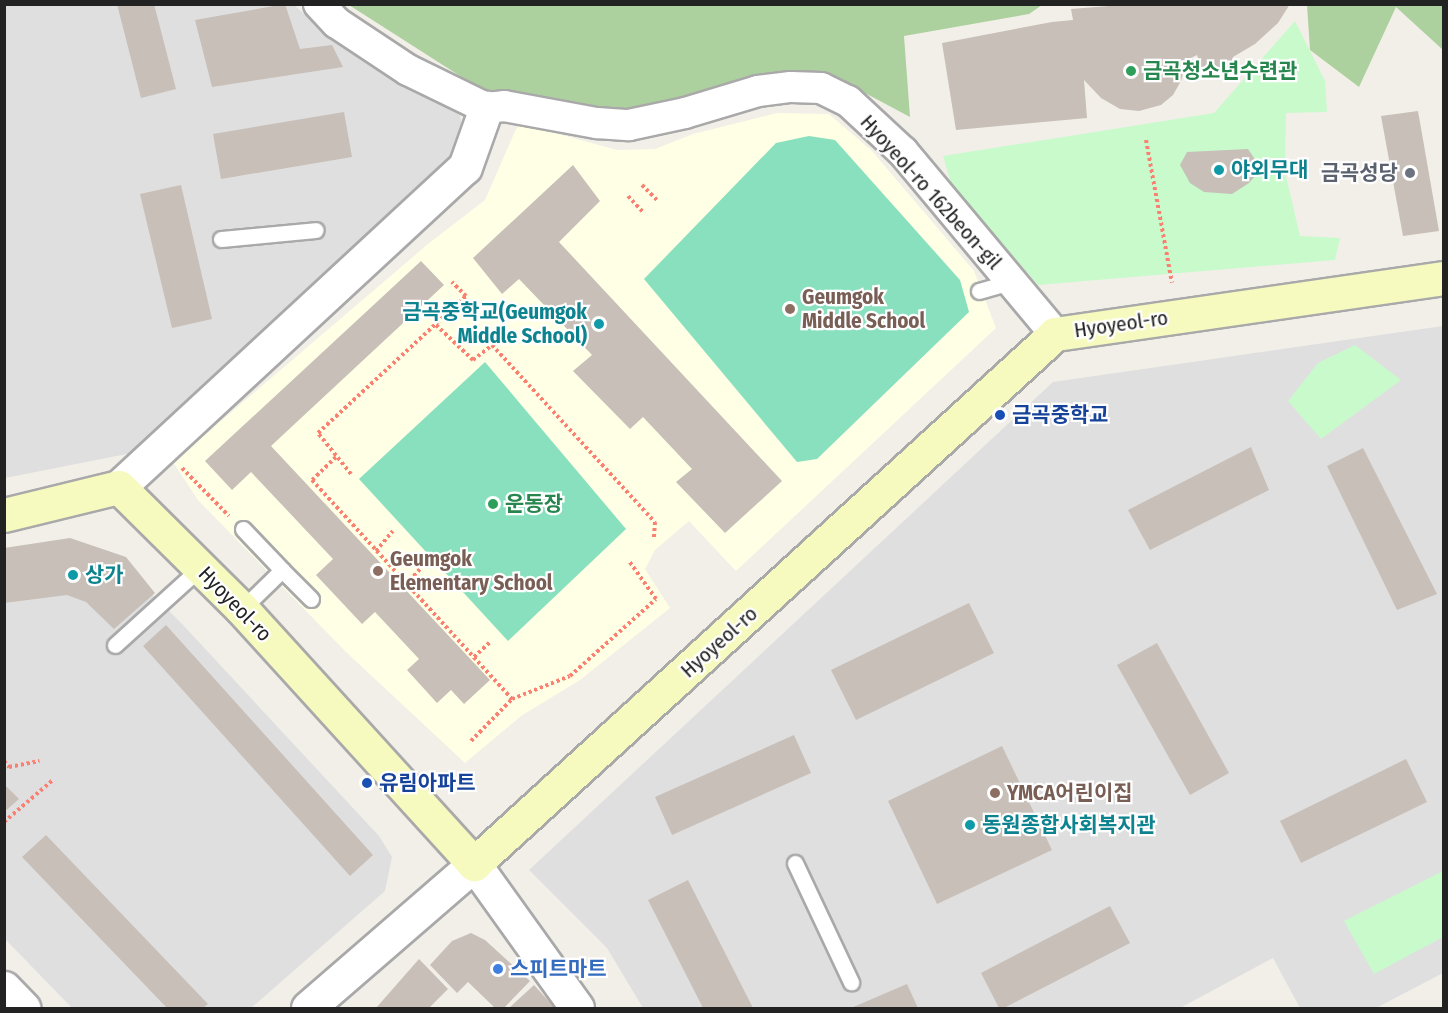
<!DOCTYPE html>
<html>
<head>
<meta charset="utf-8">
<style>
  body { margin:0 }
  #map { position:relative; width:1448px; height:1013px; overflow:hidden; background:#f2efe9; font-family:"Fira Sans Condensed","Noto Sans KR",sans-serif }
  div>[style] { position:absolute }
  [style*='--x'] { left:calc(var(--x)*1px); top:calc(var(--y)*1px); width:calc(var(--w)*1px); rotate:calc(var(--a)*1deg) }
  .residential>* { inset:0; background:#e0dfdf }
  .education>* { inset:0; background:#ffffe5 }
  .forest>* { inset:0; background:#add19e }
  .park>* { inset:0; background:#c8facc }
  .pitch>* { inset:0; background:#88e0be }
  .building>* { inset:0; background:#c7bfb8 }
  .path>* { height:4px; margin-top:-2px; transform-origin:0; background:repeating-linear-gradient(90deg,#fa8072 0 3px,transparent 0 6px) }
  .roads { filter:drop-shadow(2px 0 #a9a9a9) drop-shadow(-2px 0 #a9a9a9) drop-shadow(0 2px #a9a9a9) drop-shadow(0 -2px #a9a9a9) }
  .service>* { height:15px; margin:-7.5px; padding:0 7.5px; transform-origin:7.5px; border-radius:7.5px; background:#fff }
  .minor>* { height:30px; margin:-15px; padding:0 15px; transform-origin:15px; border-radius:15px; background:#fff }
  .tertiary>* { height:33px; margin:-16.5px; padding:0 16.5px; transform-origin:16.5px; border-radius:16.5px; background:#fff }
  .secondary>* { height:33px; margin:-16.5px; padding:0 16.5px; transform-origin:16.5px; border-radius:16.5px; background:#f7fabf }
  .dots>* { width:16px; height:16px; translate:-50% -50%; box-sizing:border-box; border:3px solid #fff; border-radius:50% }
  span { translate:-50% -50%; white-space:nowrap; text-align:center; line-height:1.15; -webkit-text-stroke:4.5px #fff; paint-order:stroke }
  .leisure-label { font-size:21px; color:#27864d; font-weight:700 }
  .left { translate:0 -50%; text-align:left }
  .culture-label { font-size:21px; color:#0d838f; font-weight:700 }
  .right { translate:-100% -50%; text-align:right }
  .worship-label { font-size:21px; color:#5b616d; font-weight:700 }
  .street-label { font-size:21px; color:#222 }
  .education-label { font-size:21px; color:#785e54; font-weight:700 }
  .transit-label { font-size:21px; color:#164399; font-weight:700 }
  .shop-label { font-size:21px; color:#366cbe; font-weight:700 }
  .frame { position:absolute; inset:0; border:6px solid #222; pointer-events:none }
</style>
</head>
<body>
<div id="map">
  <div class="residential">
    <div style="clip-path:polygon(5px 5px,294px 5px,342px 47px,417px 87px,460px 115px,463px 132px,460px 147px,436px 176px,142px 451px,5px 478px)"></div>
    <div style="clip-path:polygon(1443px 326px,1443px 973px,1376px 1008px,1300px 1008px,1273px 958px,1180px 1008px,643px 1008px,607px 948px,529px 870px,1053px 382px)"></div>
    <div style="clip-path:polygon(5px 553px,125px 567px,183px 625px,379px 836px,392px 857px,385px 891px,251px 1008px,72px 1008px,5px 939px)"></div>
  </div>
  <div class="education">
    <div style="clip-path:polygon(777px 113px,829px 114px,872px 151px,974px 271px,996px 328px,736px 571px,689px 521px,655px 550px,645px 569px,670px 608px,580px 680px,521px 716px,465px 763px,345px 651px,198px 500px,173px 462px,428px 244px,485px 200px,516px 129px,522px 124px,617px 150px,655px 149px,693px 134px)"></div>
  </div>
  <div class="forest">
    <div style="clip-path:polygon(349px 5px,1042px 5px,1029px 14px,904px 36px,910px 117px,835px 77px,799px 78px,620px 116px,496px 99px)"></div>
    <div style="clip-path:polygon(1307px 5px,1443px 5px,1443px 50px,1396px 7px,1359px 87px,1310px 50px)"></div>
  </div>
  <div class="park">
    <div style="clip-path:polygon(1295px 21px,1325px 81px,1327px 112px,1286px 113px,1285px 172px,1300px 236px,1340px 238px,1335px 260px,1038px 285px,951px 184px,943px 156px,1214px 113px)"></div>
    <div style="clip-path:polygon(1355px 345px,1401px 380px,1321px 439px,1288px 401px,1318px 363px)"></div>
    <div style="clip-path:polygon(1443px 871px,1443px 937px,1374px 974px,1344px 921px)"></div>
  </div>
  <div class="pitch">
    <div style="clip-path:polygon(809px 136px,835px 140px,960px 280px,969px 312px,817px 459px,797px 462px,644px 279px,776px 143px)"></div>
    <div style="clip-path:polygon(485px 362px,626px 529px,508px 641px,359px 479px)"></div>
  </div>
  <div class="building">
    <div style="clip-path:polygon(117px 4px,154px 4px,176px 89px,141px 98px)"></div>
    <div style="clip-path:polygon(285px 4px,300px 49px,332px 45px,343px 67px,212px 87px,195px 20px)"></div>
    <div style="clip-path:polygon(1134px 4px,1290px 4px,1278px 23px,1255px 44px,1233px 57px,1233px 71px,1204px 77px,1197px 55px,1187px 60px,1181px 81px,1173px 95px,1161px 105px,1139px 111px,1120px 109px,1101px 98px,1084px 80px,1087px 118px,956px 130px,942px 43px,1052px 22px,1073px 20px,1071px 9px)"></div>
    <div style="clip-path:polygon(1418px 111px,1439px 231px,1403px 236px,1381px 116px)"></div>
    <div style="clip-path:polygon(344px 112px,352px 157px,221px 179px,213px 134px)"></div>
    <div style="clip-path:polygon(1248px 149px,1256px 161px,1256px 175px,1249px 183px,1232px 194px,1204px 192px,1190px 183px,1180px 165px,1187px 152px)"></div>
    <div style="clip-path:polygon(573px 165px,600px 201px,559px 242px,782px 481px,725px 533px,676px 482px,692px 469px,643px 417px,630px 429px,573px 371px,592px 355px,519px 279px,502px 294px,473px 258px)"></div>
    <div style="clip-path:polygon(181px 185px,212px 319px,172px 328px,140px 194px)"></div>
    <div style="clip-path:polygon(421px 261px,444px 285px,271px 446px,490px 680px,464px 704px,451px 690px,437px 703px,407px 670px,419px 659px,375px 612px,362px 624px,316px 575px,333px 559px,251px 472px,232px 490px,205px 461px)"></div>
    <div style="clip-path:polygon(1251px 447px,1269px 490px,1150px 550px,1128px 510px)"></div>
    <div style="clip-path:polygon(1363px 448px,1437px 594px,1397px 610px,1327px 466px)"></div>
    <div style="clip-path:polygon(70px 538px,126px 557px,155px 593px,114px 629px,86px 602px,67px 595px,4px 603px,4px 548px)"></div>
    <div style="clip-path:polygon(969px 603px,994px 653px,856px 720px,831px 670px)"></div>
    <div style="clip-path:polygon(166px 625px,373px 855px,350px 876px,143px 646px)"></div>
    <div style="clip-path:polygon(1157px 643px,1229px 773px,1190px 795px,1117px 665px)"></div>
    <div style="clip-path:polygon(794px 735px,811px 773px,672px 835px,655px 797px)"></div>
    <div style="clip-path:polygon(1002px 746px,1052px 850px,937px 904px,888px 801px)"></div>
    <div style="clip-path:polygon(1406px 759px,1427px 802px,1301px 863px,1280px 821px)"></div>
    <div style="clip-path:polygon(4px 784px,19px 799px,4px 812px)"></div>
    <div style="clip-path:polygon(46px 835px,208px 1004px,203px 1008px,167px 1008px,22px 857px)"></div>
    <div style="clip-path:polygon(688px 880px,753px 1008px,703px 1008px,648px 900px)"></div>
    <div style="clip-path:polygon(1110px 906px,1130px 943px,1004px 1008px,999px 1008px,981px 973px)"></div>
    <div style="clip-path:polygon(471px 933px,485px 940px,530px 981px,504px 1008px,495px 1008px,468px 982px,457px 993px,430px 965px,452px 941px)"></div>
    <div style="clip-path:polygon(419px 959px,448px 989px,429px 1008px,376px 1008px)"></div>
    <div style="clip-path:polygon(907px 984px,918px 1008px,851px 1008px)"></div>
    <div style="clip-path:polygon(534px 985px,555px 1008px,509px 1008px)"></div>
  </div>
  <div class="path">
    <div style="--x:1146;--y:140;--w:145;--a:79.7"></div>
    <div style="--x:642;--y:185;--w:21;--a:45"></div>
    <div style="--x:628;--y:196;--w:22;--a:47"></div>
    <div style="--x:436;--y:325;--w:51;--a:43.4"></div>
    <div style="--x:473;--y:360;--w:24;--a:-38"></div>
    <div style="--x:492;--y:345;--w:241;--a:47.4"></div>
    <div style="--x:655;--y:522;--w:16;--a:94"></div>
    <div style="--x:336;--y:457;--w:33;--a:136"></div>
    <div style="--x:312;--y:480;--w:297;--a:47.6"></div>
    <div style="--x:512;--y:699;--w:62;--a:-21.6"></div>
    <div style="--x:570;--y:676;--w:115;--a:-41.8"></div>
    <div style="--x:656;--y:599;--w:47;--a:-125.4"></div>
    <div style="--x:182;--y:468;--w:67;--a:45.6"></div>
    <div style="--x:351;--y:474;--w:53;--a:-128.8"></div>
    <div style="--x:318;--y:433;--w:202;--a:-42.8"></div>
    <div style="--x:466;--y:296;--w:20;--a:-135"></div>
    <div style="--x:376;--y:551;--w:26;--a:-50"></div>
    <div style="--x:406;--y:585;--w:21;--a:-49"></div>
    <div style="--x:474;--y:657;--w:22;--a:-43"></div>
    <div style="--x:471;--y:741;--w:59;--a:-45.7"></div>
    <div style="--x:4;--y:761;--w:8;--a:50"></div>
    <div style="--x:9;--y:767;--w:31;--a:-11"></div>
    <div style="--x:4;--y:822;--w:66;--a:-40.7"></div>
    <div style="--x:4;--y:865;--w:1;--a:45"></div>
  </div>
  <div class="roads">
    <div class="service">
      <div style="--x:221;--y:239;--w:95;--a:-5.4"></div>
      <div style="--x:979;--y:291;--w:33;--a:-16"></div>
      <div style="--x:243;--y:529;--w:57;--a:46.4"></div>
      <div style="--x:242;--y:609;--w:56;--a:-44.3"></div>
      <div style="--x:282;--y:570;--w:41;--a:45"></div>
      <div style="--x:115;--y:645;--w:115;--a:-42.2"></div>
      <div style="--x:795;--y:863;--w:132;--a:64.8"></div>
    </div>
    <div class="minor">
      <div style="--x:319;--y:4;--w:26;--a:47"></div>
      <div style="--x:337;--y:23;--w:85;--a:33.5"></div>
      <div style="--x:408;--y:70;--w:87;--a:26"></div>
      <div style="--x:486;--y:108;--w:18;--a:-6"></div>
      <div style="--x:504;--y:106;--w:95;--a:10.4"></div>
      <div style="--x:597;--y:123;--w:32;--a:4"></div>
      <div style="--x:629;--y:125;--w:57;--a:-12.1"></div>
      <div style="--x:685;--y:113;--w:76;--a:-16.8"></div>
      <div style="--x:758;--y:91;--w:33;--a:-7"></div>
      <div style="--x:791;--y:87;--w:30;--a:2"></div>
      <div style="--x:821;--y:88;--w:30;--a:26"></div>
      <div style="--x:848;--y:101;--w:75;--a:42.8"></div>
      <div style="--x:903;--y:152;--w:237;--a:50.1"></div>
    </div>
    <div class="tertiary">
      <div style="--x:119;--y:487;--w:471;--a:-42.8"></div>
      <div style="--x:465;--y:167;--w:63;--a:-70.4"></div>
      <div style="--x:4;--y:988;--w:28;--a:46"></div>
      <div style="--x:308;--y:1008;--w:220;--a:-40.9"></div>
      <div style="--x:474;--y:864;--w:177;--a:54.4"></div>
    </div>
    <div class="secondary">
      <div style="--x:4;--y:515;--w:118;--a:-13.7"></div>
      <div style="--x:119;--y:487;--w:173;--a:44.8"></div>
      <div style="--x:242;--y:609;--w:345;--a:47.7"></div>
      <div style="--x:474;--y:864;--w:786;--a:-42.37"></div>
      <div style="--x:1055;--y:334;--w:393;--a:-8.2"></div>
    </div>
  </div>
  <div class="dots">
    <div style="left:1131px;top:71px;background:#2e9e5b"></div>
    <div style="left:1219px;top:170px;background:#0f9aa8"></div>
    <div style="left:1410px;top:173px;background:#6b7280"></div>
    <div style="left:790px;top:309px;background:#8d6e63"></div>
    <div style="left:599px;top:324px;background:#0f9aa8"></div>
    <div style="left:1000px;top:415px;background:#1a4fb4"></div>
    <div style="left:493px;top:504px;background:#2e9e5b"></div>
    <div style="left:378px;top:571px;background:#8d6e63"></div>
    <div style="left:73px;top:575px;background:#0f9aa8"></div>
    <div style="left:367px;top:783px;background:#1a4fb4"></div>
    <div style="left:995px;top:793px;background:#8d6e63"></div>
    <div style="left:970px;top:825px;background:#0f9aa8"></div>
    <div style="left:498px;top:969px;background:#3f7fe0"></div>
  </div>
  <div class="leisure-label">
    <span class="left" style="left:1143px;top:71px">금곡청소년수련관</span>
    <span class="left" style="left:505px;top:504px">운동장</span>
  </div>
  <div class="culture-label">
    <span class="left" style="left:1231px;top:170px">야외무대</span>
    <span class="right" style="left:587px;top:324px">금곡중학교(Geumgok<br>Middle School)</span>
    <span class="left" style="left:85px;top:575px">상가</span>
    <span class="left" style="left:982px;top:825px">동원종합사회복지관</span>
  </div>
  <div class="worship-label">
    <span class="right" style="left:1398px;top:173px">금곡성당</span>
  </div>
  <div class="street-label">
    <span style="left:931px;top:192px;rotate:48deg">Hyoyeol-ro 162beon-gil</span>
    <span style="left:1121px;top:324px;rotate:-8deg">Hyoyeol-ro</span>
    <span style="left:235px;top:604px;rotate:46deg">Hyoyeol-ro</span>
    <span style="left:719px;top:642px;rotate:-42deg">Hyoyeol-ro</span>
  </div>
  <div class="education-label">
    <span class="left" style="left:802px;top:309px">Geumgok<br>Middle School</span>
    <span class="left" style="left:390px;top:571px">Geumgok<br>Elementary School</span>
    <span class="left" style="left:1007px;top:793px">YMCA어린이집</span>
  </div>
  <div class="transit-label">
    <span class="left" style="left:1012px;top:415px">금곡중학교</span>
    <span class="left" style="left:379px;top:783px">유림아파트</span>
  </div>
  <div class="shop-label">
    <span class="left" style="left:510px;top:969px">스피트마트</span>
  </div>
  <div class="frame"></div>
</div>
</body>
</html>
